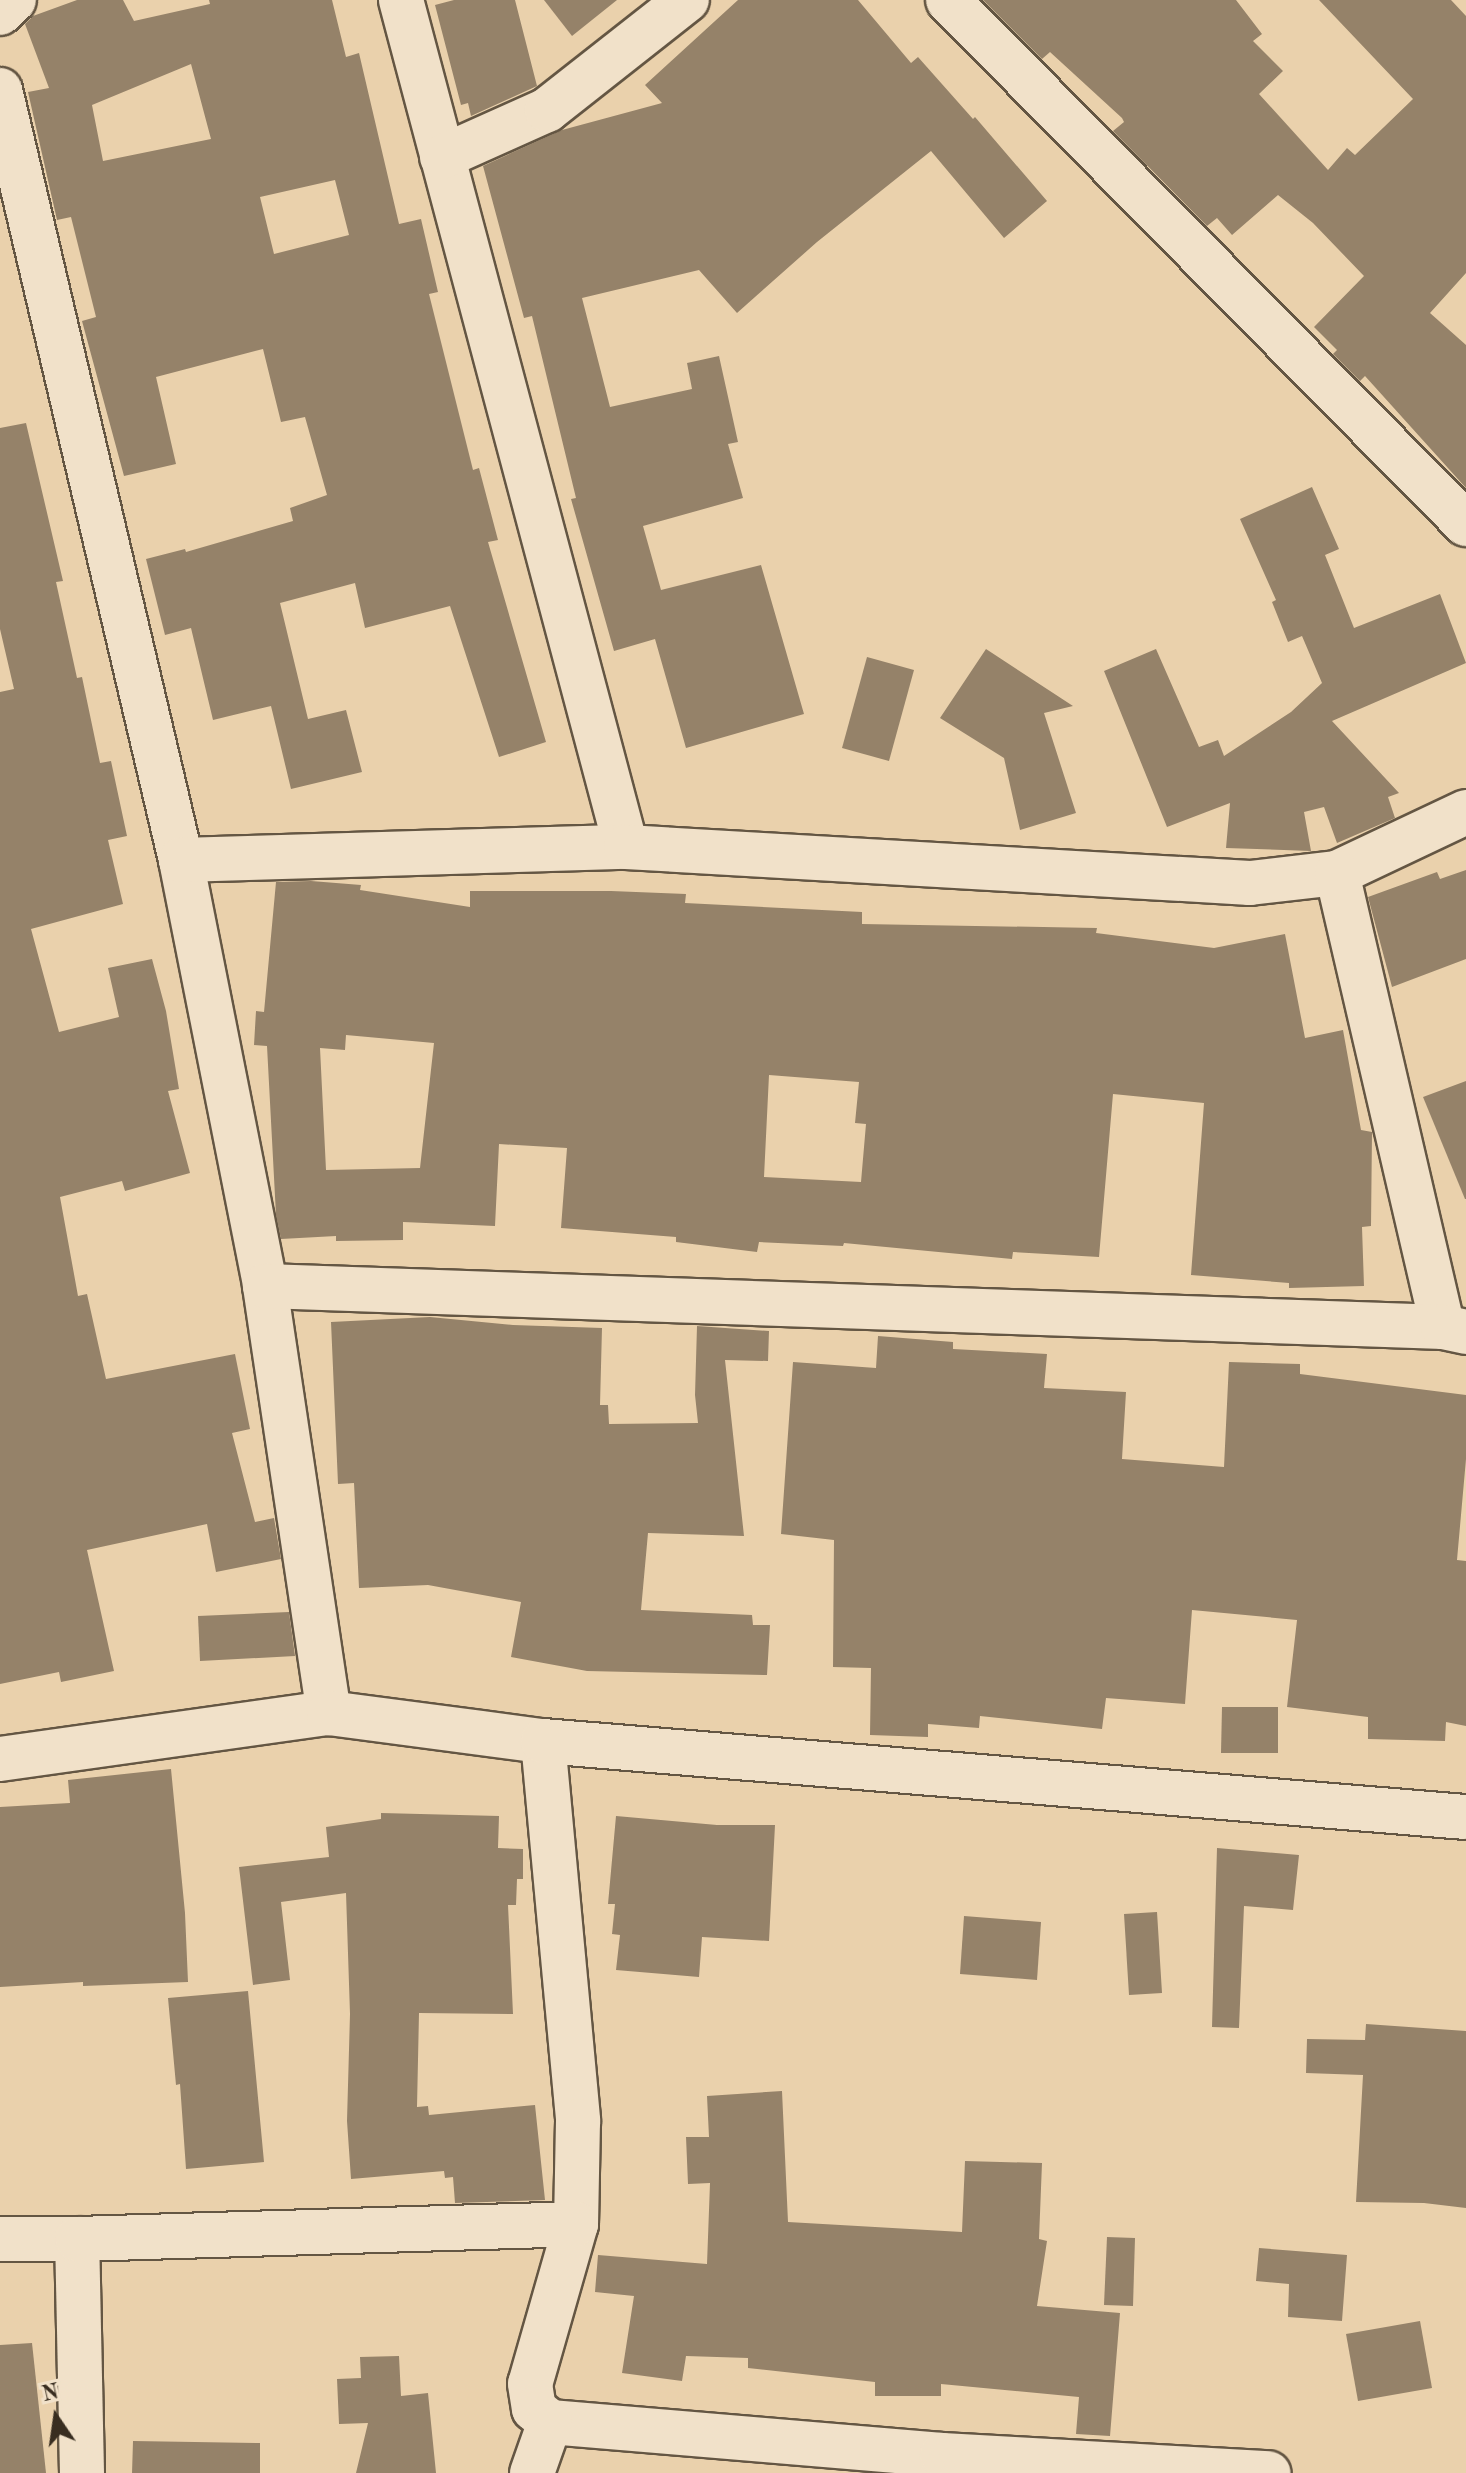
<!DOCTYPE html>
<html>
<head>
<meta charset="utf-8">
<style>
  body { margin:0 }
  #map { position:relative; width:1466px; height:2473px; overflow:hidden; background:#ead1ac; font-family:"Old Standard TT",serif }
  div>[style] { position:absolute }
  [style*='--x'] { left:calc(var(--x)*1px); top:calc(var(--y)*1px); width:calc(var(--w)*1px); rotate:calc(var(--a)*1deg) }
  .building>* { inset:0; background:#958269 }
  .roads { filter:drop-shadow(2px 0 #645643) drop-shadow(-2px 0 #645643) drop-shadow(0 2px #645643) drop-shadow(0 -2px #645643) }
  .minor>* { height:44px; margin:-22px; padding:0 22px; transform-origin:22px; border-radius:22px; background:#f1e1c9 }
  span { translate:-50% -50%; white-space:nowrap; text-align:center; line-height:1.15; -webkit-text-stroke:8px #f1e1c9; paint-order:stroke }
  .north { position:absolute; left:16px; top:2377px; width:80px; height:80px; -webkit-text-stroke:6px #f1e1c9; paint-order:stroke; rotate:347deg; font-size:22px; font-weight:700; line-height:32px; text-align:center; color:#382d20 }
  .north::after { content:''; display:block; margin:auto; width:28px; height:36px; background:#382d20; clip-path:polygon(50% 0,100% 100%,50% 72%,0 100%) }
</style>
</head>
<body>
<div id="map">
  <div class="building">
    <div style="clip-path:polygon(evenodd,77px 0,123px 0,134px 21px,210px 4px,209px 0,332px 0,346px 57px,359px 53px,399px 224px,421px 219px,438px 292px,429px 294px,473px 470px,479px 468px,498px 540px,488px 542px,546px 742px,499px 757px,450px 606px,365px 628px,355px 583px,280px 603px,308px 719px,346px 710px,362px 772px,291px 789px,271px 706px,213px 720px,191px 628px,165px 635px,146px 559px,185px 549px,186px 552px,293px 521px,290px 508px,327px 495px,305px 417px,281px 422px,263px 349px,156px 377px,176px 464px,124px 476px,82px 321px,96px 317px,71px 217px,57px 220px,28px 92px,49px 88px,25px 24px,33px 16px,77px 0,191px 64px,211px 139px,103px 161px,92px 105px,191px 64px,77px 0,335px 180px,349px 235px,274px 254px,260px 197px,335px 180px)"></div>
    <div style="clip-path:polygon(454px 0,515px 0,537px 86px,471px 116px,468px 103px,461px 105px,435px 5px)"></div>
    <div style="clip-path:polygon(544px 0,617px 0,572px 36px)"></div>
    <div style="clip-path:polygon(738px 0,858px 0,911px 63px,918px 57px,973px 119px,975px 117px,1047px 201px,1004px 238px,931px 151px,817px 242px,737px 313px,699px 270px,582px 298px,610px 407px,692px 389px,687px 363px,719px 356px,738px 442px,728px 444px,743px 498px,643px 526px,661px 590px,761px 565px,804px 714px,686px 748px,655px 639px,614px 651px,571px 499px,576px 498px,532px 316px,524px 318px,483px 166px,562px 130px,662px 103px,645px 85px)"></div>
    <div style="clip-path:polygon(983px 0,1236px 0,1262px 34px,1253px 41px,1283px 71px,1259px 94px,1328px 170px,1347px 148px,1355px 155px,1413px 99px,1319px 0,1451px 0,1466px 16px,1466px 273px,1430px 313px,1466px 345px,1466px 488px,1365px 376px,1360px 381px,1333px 354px,1337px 350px,1314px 327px,1364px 276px,1313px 223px,1278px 195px,1232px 235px,1217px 218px,1207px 226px,1113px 131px,1124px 122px,1122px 118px,1050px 52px,1042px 59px)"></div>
    <div style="clip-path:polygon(26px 423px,63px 581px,56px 582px,77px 678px,82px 677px,100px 763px,111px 761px,127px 836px,108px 840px,123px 904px,31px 929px,59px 1032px,119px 1017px,108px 968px,152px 959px,166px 1011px,179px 1089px,168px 1091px,190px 1173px,125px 1191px,122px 1181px,60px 1197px,78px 1296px,87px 1294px,106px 1379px,235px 1354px,250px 1429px,232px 1433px,255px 1522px,274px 1518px,281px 1559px,216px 1572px,207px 1524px,87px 1550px,114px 1671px,61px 1682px,59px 1672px,0 1684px,0 692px,14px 689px,0 629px,0 428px)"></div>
    <div style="clip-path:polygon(1312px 487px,1339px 549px,1325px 555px,1354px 628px,1440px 594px,1466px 663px,1332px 721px,1399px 793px,1388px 797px,1395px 818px,1337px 843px,1324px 807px,1304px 812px,1311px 851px,1226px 848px,1230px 803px,1167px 827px,1104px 671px,1156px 649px,1199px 747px,1218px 740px,1224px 756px,1291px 712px,1322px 683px,1302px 636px,1288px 642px,1272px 602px,1276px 600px,1240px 519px)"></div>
    <div style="clip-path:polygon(986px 649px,1073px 706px,1044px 713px,1076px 813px,1020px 830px,1004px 758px,940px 718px)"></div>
    <div style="clip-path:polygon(867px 657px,914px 670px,889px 761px,842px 748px)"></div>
    <div style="clip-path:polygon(1466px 870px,1466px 959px,1392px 987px,1368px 897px,1437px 872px,1440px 879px)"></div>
    <div style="clip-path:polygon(evenodd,311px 881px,361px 885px,360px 890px,470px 907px,470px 891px,611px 891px,686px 894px,685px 903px,862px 912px,862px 924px,1097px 928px,1096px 933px,1214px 948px,1285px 934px,1305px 1038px,1343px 1030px,1361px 1130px,1372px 1132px,1371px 1226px,1362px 1227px,1364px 1286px,1289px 1288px,1289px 1283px,1191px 1275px,1204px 1103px,1113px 1094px,1099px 1257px,1013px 1252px,1012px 1259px,844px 1243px,843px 1246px,759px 1242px,757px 1252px,676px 1242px,676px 1237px,561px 1228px,567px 1148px,499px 1144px,495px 1226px,403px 1222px,403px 1240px,336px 1241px,336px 1236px,281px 1239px,276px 1215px,267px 1046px,254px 1045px,256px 1011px,264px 1012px,276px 882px,311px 881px,346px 1035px,434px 1043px,420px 1168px,326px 1170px,320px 1048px,345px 1050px,346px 1035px,311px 881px,769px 1075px,859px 1082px,855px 1123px,866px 1124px,861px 1182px,764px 1177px,769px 1075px)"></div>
    <div style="clip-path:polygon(1466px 1081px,1466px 1199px,1465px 1199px,1423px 1097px)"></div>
    <div style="clip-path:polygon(430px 1317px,513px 1325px,602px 1328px,600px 1405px,608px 1405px,609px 1424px,698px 1423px,695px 1395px,697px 1326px,769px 1331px,768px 1361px,725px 1360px,744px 1536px,648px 1533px,641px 1610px,752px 1615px,753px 1625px,770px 1625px,767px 1675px,587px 1671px,511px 1657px,521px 1602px,428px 1585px,359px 1588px,354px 1483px,338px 1484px,331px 1322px)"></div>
    <div style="clip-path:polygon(878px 1336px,953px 1342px,953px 1349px,1047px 1354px,1044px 1388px,1126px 1392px,1122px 1459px,1224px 1467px,1229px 1362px,1300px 1364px,1300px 1374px,1466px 1395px,1466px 1459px,1457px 1560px,1466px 1561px,1466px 1726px,1446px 1722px,1445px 1741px,1368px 1739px,1368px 1717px,1287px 1707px,1297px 1620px,1192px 1610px,1185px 1704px,1106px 1698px,1102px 1729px,980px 1716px,979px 1728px,928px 1724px,928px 1737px,870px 1735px,871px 1668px,833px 1667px,834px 1540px,781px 1534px,793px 1362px,876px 1368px)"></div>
    <div style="clip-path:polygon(289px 1612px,295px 1656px,200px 1661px,198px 1616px)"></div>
    <div style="clip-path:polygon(1222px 1707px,1278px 1707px,1278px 1753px,1221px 1753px)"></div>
    <div style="clip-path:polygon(171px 1769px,185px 1913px,188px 1982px,83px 1986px,83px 1982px,0 1987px,0 1807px,70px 1803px,68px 1780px)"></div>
    <div style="clip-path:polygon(381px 1813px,499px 1816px,498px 1848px,523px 1849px,523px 1879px,517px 1879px,516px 1905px,508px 1905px,513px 2014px,419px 2013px,417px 2107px,428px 2106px,429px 2115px,535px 2105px,545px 2200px,455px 2203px,453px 2177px,445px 2178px,444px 2171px,351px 2179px,347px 2121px,350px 2014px,346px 1893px,281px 1902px,290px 1980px,253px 1985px,239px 1867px,329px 1857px,326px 1827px,381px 1819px)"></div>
    <div style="clip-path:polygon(616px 1816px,717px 1825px,775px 1825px,769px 1941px,702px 1937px,699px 1977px,616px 1970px,620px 1935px,612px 1934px,615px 1904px,608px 1904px)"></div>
    <div style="clip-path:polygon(1217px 1848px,1299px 1855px,1293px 1910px,1244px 1906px,1239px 2028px,1212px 2027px)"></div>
    <div style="clip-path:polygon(1157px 1912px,1162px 1993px,1129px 1995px,1124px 1914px)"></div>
    <div style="clip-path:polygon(964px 1916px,1041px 1922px,1037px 1980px,960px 1974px)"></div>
    <div style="clip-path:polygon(248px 1991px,264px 2162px,186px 2169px,180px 2084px,176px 2085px,168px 1998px)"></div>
    <div style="clip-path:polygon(1366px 2024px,1466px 2031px,1466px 2208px,1424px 2203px,1356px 2202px,1363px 2075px,1306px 2073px,1307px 2039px,1365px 2040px)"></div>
    <div style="clip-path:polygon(782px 2091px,788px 2222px,962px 2232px,965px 2161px,1042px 2163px,1039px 2239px,1047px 2241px,1037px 2306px,1120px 2313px,1110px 2436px,1076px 2434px,1079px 2397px,941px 2384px,941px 2396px,875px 2396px,875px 2382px,748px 2368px,748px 2358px,686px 2356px,682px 2381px,622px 2373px,634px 2296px,595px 2292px,598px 2255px,707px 2264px,710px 2183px,688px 2184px,686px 2137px,709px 2137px,707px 2096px)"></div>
    <div style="clip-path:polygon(1107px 2237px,1135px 2238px,1133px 2306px,1104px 2305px)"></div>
    <div style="clip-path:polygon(1259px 2248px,1347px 2255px,1342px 2321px,1288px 2317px,1289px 2284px,1256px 2281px)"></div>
    <div style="clip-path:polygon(1420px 2321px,1432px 2388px,1358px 2401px,1346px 2334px)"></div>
    <div style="clip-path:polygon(32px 2343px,46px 2473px,0 2473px,0 2345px)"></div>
    <div style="clip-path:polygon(399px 2356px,401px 2396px,428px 2393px,436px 2473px,356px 2473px,368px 2423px,339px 2424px,337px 2379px,361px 2378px,360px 2357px)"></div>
    <div style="clip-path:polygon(133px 2441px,260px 2443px,260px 2473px,132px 2473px)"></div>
  </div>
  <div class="roads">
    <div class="minor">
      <div style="--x:401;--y:0;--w:876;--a:75.12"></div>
      <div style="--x:948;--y:0;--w:737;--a:45.33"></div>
      <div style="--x:0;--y:13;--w:19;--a:-43"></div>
      <div style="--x:0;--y:90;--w:791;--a:76.77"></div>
      <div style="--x:181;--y:860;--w:434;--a:78.8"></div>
      <div style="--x:265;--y:1286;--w:432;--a:81.5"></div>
      <div style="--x:442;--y:157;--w:115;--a:-24.1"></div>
      <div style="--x:547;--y:110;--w:178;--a:-38.2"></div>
      <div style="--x:181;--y:860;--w:445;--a:-1.7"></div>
      <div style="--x:626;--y:847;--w:625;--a:3.3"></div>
      <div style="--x:1250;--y:883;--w:88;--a:-6.6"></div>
      <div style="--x:1337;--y:873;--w:143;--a:-25.3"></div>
      <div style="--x:1337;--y:873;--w:466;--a:76.9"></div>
      <div style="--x:265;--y:1286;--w:1179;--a:1.99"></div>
      <div style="--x:1443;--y:1327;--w:24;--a:12"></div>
      <div style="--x:543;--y:1741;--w:382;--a:84.7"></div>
      <div style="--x:578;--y:2121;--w:103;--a:91.1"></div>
      <div style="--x:576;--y:2224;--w:166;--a:106"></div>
      <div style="--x:530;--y:2384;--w:25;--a:81"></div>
      <div style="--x:534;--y:2409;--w:21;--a:39"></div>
      <div style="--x:550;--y:2422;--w:393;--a:4.8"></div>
      <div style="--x:942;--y:2455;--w:327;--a:3.2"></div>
      <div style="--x:0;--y:1759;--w:332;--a:-8"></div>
      <div style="--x:329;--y:1713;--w:216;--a:7.5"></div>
      <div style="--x:543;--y:1741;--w:926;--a:4.71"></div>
      <div style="--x:0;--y:2239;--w:77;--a:0"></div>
      <div style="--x:82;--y:2473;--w:234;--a:-91.2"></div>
      <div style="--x:77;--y:2239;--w:499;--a:-1.7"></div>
      <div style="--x:532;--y:2473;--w:54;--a:-70.6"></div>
    </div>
  </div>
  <div class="north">N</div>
</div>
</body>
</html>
